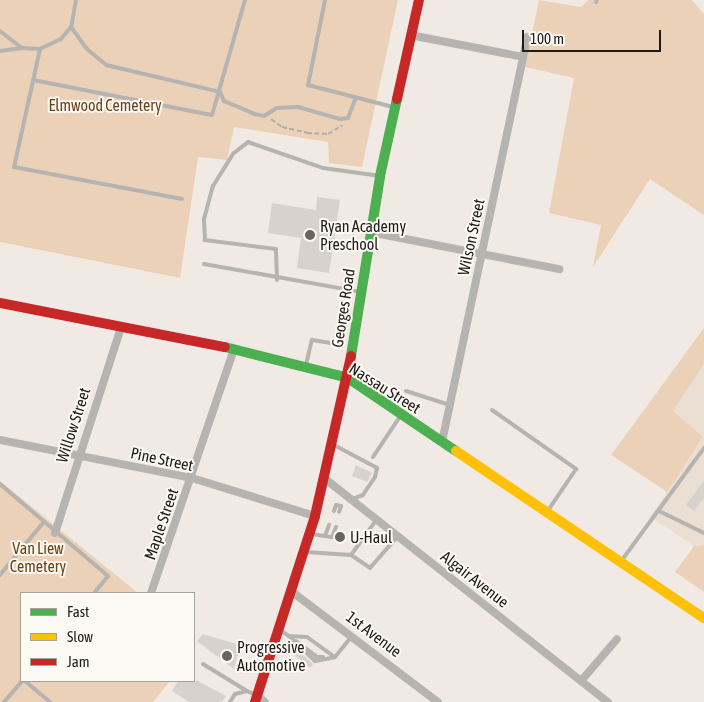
<!DOCTYPE html>
<html>
<head>
<meta charset="utf-8">
<style>
  body { margin:0 }
  #map { position:relative; width:704px; height:702px; overflow:hidden; background:#f1eae4; font-family:"Asap Condensed",sans-serif }
  div>[style] { position:absolute }
  [style*='--x'] { left:calc(var(--x)*1px); top:calc(var(--y)*1px); width:calc(var(--w)*1px); rotate:calc(var(--a)*1deg) }
  .built>* { inset:0; background:#ebded3 }
  .green>* { inset:0; background:#ebd1b8 }
  .building>* { inset:0; background:#d8d2cd }
  .path>* { height:2px; margin-top:-1px; transform-origin:0; background:repeating-linear-gradient(90deg,#b0adaa 0 5px,transparent 0 7.5px) }
  .lane>* { height:4px; margin:-2px; padding:0 2px; transform-origin:2px; border-radius:2px; background:#b6b4b1 }
  .street>* { height:8px; margin:-4px; padding:0 4px; transform-origin:4px; border-radius:4px; background:#b6b4b1 }
  .fast>* { height:10px; margin:-5px; padding:0 5px; transform-origin:5px; border-radius:5px; background:#4caf50 }
  .slow>* { height:10px; margin:-5px; padding:0 5px; transform-origin:5px; border-radius:5px; background:#ffc107 }
  .jam>* { height:10px; margin:-5px; padding:0 5px; transform-origin:5px; border-radius:5px; background:#c62828 }
  .dots>* { width:14px; height:14px; translate:-50% -50%; box-sizing:border-box; border:2px solid #fdf9f4; border-radius:50% }
  span { translate:-50% -50%; white-space:nowrap; text-align:center; line-height:1.15; -webkit-text-stroke:4px #fdf9f4; paint-order:stroke }
  .park-label { font-size:16px; color:#6c4314 }
  .poi-label { font-size:16px; color:#201c18 }
  .left { translate:0 -50%; text-align:left }
  .street-label { font-size:16px; color:#201c18 }
  .legend { position:absolute; left:20px; top:592px; width:175px; height:90px; box-sizing:border-box; background:#fdf9f4; border:1px solid #a5a19c; margin:0; padding:6px 9px; list-style:none; font-size:15px; color:#201c18 }
  .legend li { display:flex; align-items:center; gap:10px; height:25px }
  .legend b { width:25px; border:1px solid #a5a19c }
  .scale { position:absolute; left:522px; top:30px; width:139px; height:22px; box-sizing:border-box; border:2px solid #201c18; border-top:0; padding-left:6px; font-size:15px; line-height:18px; white-space:nowrap; color:#201c18; -webkit-text-stroke:4px #fdf9f4; paint-order:stroke }
</style>
</head>
<body>
<div id="map">
  <div class="built">
    <div style="clip-path:polygon(704px 364px,704px 545px,694px 546px,650px 517px,703px 437px,672px 411px)"></div>
  </div>
  <div class="green">
    <div style="clip-path:polygon(0 0,398px 0,362px 167px,329px 163px,328px 142px,234px 127px,227px 160px,198px 157px,180px 278px,0 242px)"></div>
    <div style="clip-path:polygon(539px 0,581px 7px,588px 0,692px 0,704px 14px,704px 215px,650px 179px,593px 267px,601px 225px,549px 213px,574px 78px,525px 67px)"></div>
    <div style="clip-path:polygon(704px 328px,704px 364px,673px 411px,703px 437px,667px 492px,611px 455px)"></div>
    <div style="clip-path:polygon(0 481px,138px 593px,21px 593px,21px 681px,170px 681px,153px 702px,0 702px)"></div>
    <div style="clip-path:polygon(704px 545px,704px 592px,675px 572px,694px 546px)"></div>
  </div>
  <div class="building">
    <div style="clip-path:polygon(317px 197px,340px 200px,329px 273px,297px 268px,301px 238px,268px 233px,272px 203px,316px 210px)"></div>
    <div style="clip-path:polygon(356px 465px,372px 473px,367px 482px,352px 476px)"></div>
    <div style="clip-path:polygon(704px 480px,704px 498px,694px 511px,686px 505px)"></div>
    <div style="clip-path:polygon(203px 634px,240px 645px,234px 669px,197px 641px)"></div>
    <div style="clip-path:polygon(298px 650px,313px 664px,310px 668px,294px 655px)"></div>
    <div style="clip-path:polygon(178px 681px,198px 681px,226px 696px,222px 702px,189px 702px,172px 691px)"></div>
  </div>
  <div class="path">
    <div style="--x:271;--y:119;--w:14;--a:36"></div>
    <div style="--x:282;--y:127;--w:26;--a:13"></div>
    <div style="--x:307;--y:133;--w:21;--a:3"></div>
    <div style="--x:328;--y:134;--w:17;--a:-31"></div>
  </div>
  <div class="lane">
    <div style="--x:76;--y:0;--w:27;--a:100"></div>
    <div style="--x:71;--y:27;--w:16;--a:130"></div>
    <div style="--x:61;--y:39;--w:23;--a:155"></div>
    <div style="--x:40;--y:49;--w:121;--a:102.4"></div>
    <div style="--x:14;--y:167;--w:171;--a:10.8"></div>
    <div style="--x:325;--y:0;--w:87;--a:101.3"></div>
    <div style="--x:308;--y:85;--w:88;--a:14.5"></div>
    <div style="--x:596;--y:2;--w:2;--a:-63"></div>
    <div style="--x:71;--y:27;--w:27;--a:54"></div>
    <div style="--x:87;--y:49;--w:25;--a:40"></div>
    <div style="--x:106;--y:65;--w:117;--a:13.3"></div>
    <div style="--x:220;--y:92;--w:10;--a:66"></div>
    <div style="--x:224;--y:101;--w:33;--a:23"></div>
    <div style="--x:254;--y:114;--w:10;--a:11"></div>
    <div style="--x:264;--y:116;--w:15;--a:-32"></div>
    <div style="--x:277;--y:108;--w:21;--a:-3"></div>
    <div style="--x:298;--y:107;--w:44;--a:15.9"></div>
    <div style="--x:340;--y:119;--w:8;--a:-7"></div>
    <div style="--x:348;--y:118;--w:22;--a:-69"></div>
    <div style="--x:0;--y:31;--w:28;--a:38"></div>
    <div style="--x:22;--y:48;--w:18;--a:3"></div>
    <div style="--x:0;--y:51;--w:22;--a:-8"></div>
    <div style="--x:33;--y:80;--w:182;--a:11.1"></div>
    <div style="--x:212;--y:115;--w:120;--a:-74"></div>
    <div style="--x:204;--y:264;--w:159;--a:10.1"></div>
    <div style="--x:277;--y:280;--w:31;--a:-92"></div>
    <div style="--x:276;--y:249;--w:72;--a:-172.8"></div>
    <div style="--x:205;--y:240;--w:21;--a:-93"></div>
    <div style="--x:204;--y:219;--w:34;--a:-75"></div>
    <div style="--x:213;--y:186;--w:39;--a:-58"></div>
    <div style="--x:234;--y:153;--w:18;--a:-38"></div>
    <div style="--x:248;--y:142;--w:79;--a:19.1"></div>
    <div style="--x:323;--y:168;--w:58;--a:8"></div>
    <div style="--x:306;--y:365;--w:26;--a:-77"></div>
    <div style="--x:312;--y:340;--w:24;--a:9"></div>
    <div style="--x:406;--y:391;--w:46;--a:17.7"></div>
    <div style="--x:492;--y:410;--w:103;--a:35.1"></div>
    <div style="--x:576;--y:469;--w:52;--a:124"></div>
    <div style="--x:334;--y:445;--w:49;--a:28.1"></div>
    <div style="--x:377;--y:468;--w:9;--a:103"></div>
    <div style="--x:375;--y:477;--w:22;--a:124"></div>
    <div style="--x:363;--y:495;--w:12;--a:160"></div>
    <div style="--x:373;--y:457;--w:50;--a:-56.3"></div>
    <div style="--x:0;--y:484;--w:142;--a:40.4"></div>
    <div style="--x:108;--y:576;--w:22;--a:129"></div>
    <div style="--x:334;--y:511;--w:6;--a:-72"></div>
    <div style="--x:336;--y:505;--w:5;--a:11"></div>
    <div style="--x:341;--y:506;--w:6;--a:108"></div>
    <div style="--x:659;--y:511;--w:50;--a:26.1"></div>
    <div style="--x:312;--y:534;--w:20;--a:9"></div>
    <div style="--x:332;--y:537;--w:11;--a:-68"></div>
    <div style="--x:325;--y:536;--w:12;--a:-70"></div>
    <div style="--x:306;--y:552;--w:45;--a:3.8"></div>
    <div style="--x:351;--y:555;--w:23;--a:34"></div>
    <div style="--x:370;--y:568;--w:41;--a:-48.9"></div>
    <div style="--x:351;--y:555;--w:44;--a:-54.2"></div>
    <div style="--x:622;--y:560;--w:139;--a:-53.8"></div>
    <div style="--x:0;--y:575;--w:67;--a:-50.4"></div>
    <div style="--x:280;--y:630;--w:11;--a:34"></div>
    <div style="--x:289;--y:636;--w:18;--a:3"></div>
    <div style="--x:307;--y:637;--w:34;--a:36"></div>
    <div style="--x:335;--y:657;--w:26;--a:-51"></div>
    <div style="--x:289;--y:636;--w:36;--a:44"></div>
    <div style="--x:315;--y:661;--w:20;--a:-11"></div>
    <div style="--x:296;--y:641;--w:26;--a:37"></div>
    <div style="--x:317;--y:657;--w:6;--a:0"></div>
    <div style="--x:203;--y:664;--w:52;--a:31.5"></div>
    <div style="--x:25;--y:681;--w:33;--a:40"></div>
    <div style="--x:4;--y:702;--w:28;--a:-49"></div>
    <div style="--x:230;--y:702;--w:9;--a:-58"></div>
    <div style="--x:235;--y:694;--w:12;--a:-14"></div>
    <div style="--x:247;--y:691;--w:10;--a:24"></div>
  </div>
  <div class="street">
    <div style="--x:410;--y:35;--w:115;--a:11"></div>
    <div style="--x:370;--y:232;--w:193;--a:11.1"></div>
    <div style="--x:0;--y:440;--w:196;--a:11.2"></div>
    <div style="--x:192;--y:478;--w:129;--a:17.2"></div>
    <div style="--x:442;--y:442;--w:414;--a:-78.1"></div>
    <div style="--x:324;--y:478;--w:362;--a:38.3"></div>
    <div style="--x:55;--y:533;--w:215;--a:-72.2"></div>
    <div style="--x:291;--y:591;--w:184;--a:37.1"></div>
    <div style="--x:151;--y:593;--w:258;--a:-71.2"></div>
    <div style="--x:581;--y:681;--w:55;--a:-49.4"></div>
    <div style="--x:258;--y:696;--w:9;--a:41"></div>
  </div>
  <div class="fast">
    <div style="--x:225;--y:347;--w:127;--a:14.1"></div>
    <div style="--x:348;--y:378;--w:130;--a:34.1"></div>
    <div style="--x:351;--y:356;--w:182;--a:-80.8"></div>
    <div style="--x:380;--y:176;--w:79;--a:-77.6"></div>
  </div>
  <div class="slow">
    <div style="--x:456;--y:451;--w:299;--a:34"></div>
  </div>
  <div class="jam">
    <div style="--x:397;--y:99;--w:101;--a:-77.5"></div>
    <div style="--x:0;--y:303;--w:229;--a:11.1"></div>
    <div style="--x:255;--y:702;--w:195;--a:-72.1"></div>
    <div style="--x:315;--y:516;--w:164;--a:-77.3"></div>
  </div>
  <div class="dots">
    <div style="left:310px;top:235px;background:#69645f"></div>
    <div style="left:340px;top:537px;background:#69645f"></div>
    <div style="left:227px;top:656px;background:#69645f"></div>
  </div>
  <div class="park-label">
    <span style="left:105px;top:105px">Elmwood Cemetery</span>
    <span style="left:38px;top:557px">Van Liew<br>Cemetery</span>
  </div>
  <div class="poi-label">
    <span class="left" style="left:320px;top:235px">Ryan Academy<br>Preschool</span>
    <span class="left" style="left:350px;top:537px">U-Haul</span>
    <span class="left" style="left:237px;top:656px">Progressive<br>Automotive</span>
  </div>
  <div class="street-label">
    <span style="left:471px;top:237px;rotate:-78deg">Wilson Street</span>
    <span style="left:343px;top:308px;rotate:-81deg">Georges Road</span>
    <span style="left:385px;top:388px;rotate:32deg">Nassau Street</span>
    <span style="left:73px;top:425px;rotate:-72deg">Willow Street</span>
    <span style="left:162px;top:459px;rotate:12deg">Pine Street</span>
    <span style="left:161px;top:524px;rotate:-71deg">Maple Street</span>
    <span style="left:475px;top:579px;rotate:38deg">Algair Avenue</span>
    <span style="left:374px;top:634px;rotate:37deg">1st Avenue</span>
  </div>
  <ul class="legend">
  <li><b style="height:6px;background:#4caf50"></b>Fast</li>
  <li><b style="height:6px;background:#ffc107"></b>Slow</li>
  <li><b style="height:6px;background:#c62828"></b>Jam</li>
  </ul>
  <div class="scale">100 m</div>
</div>
</body>
</html>
